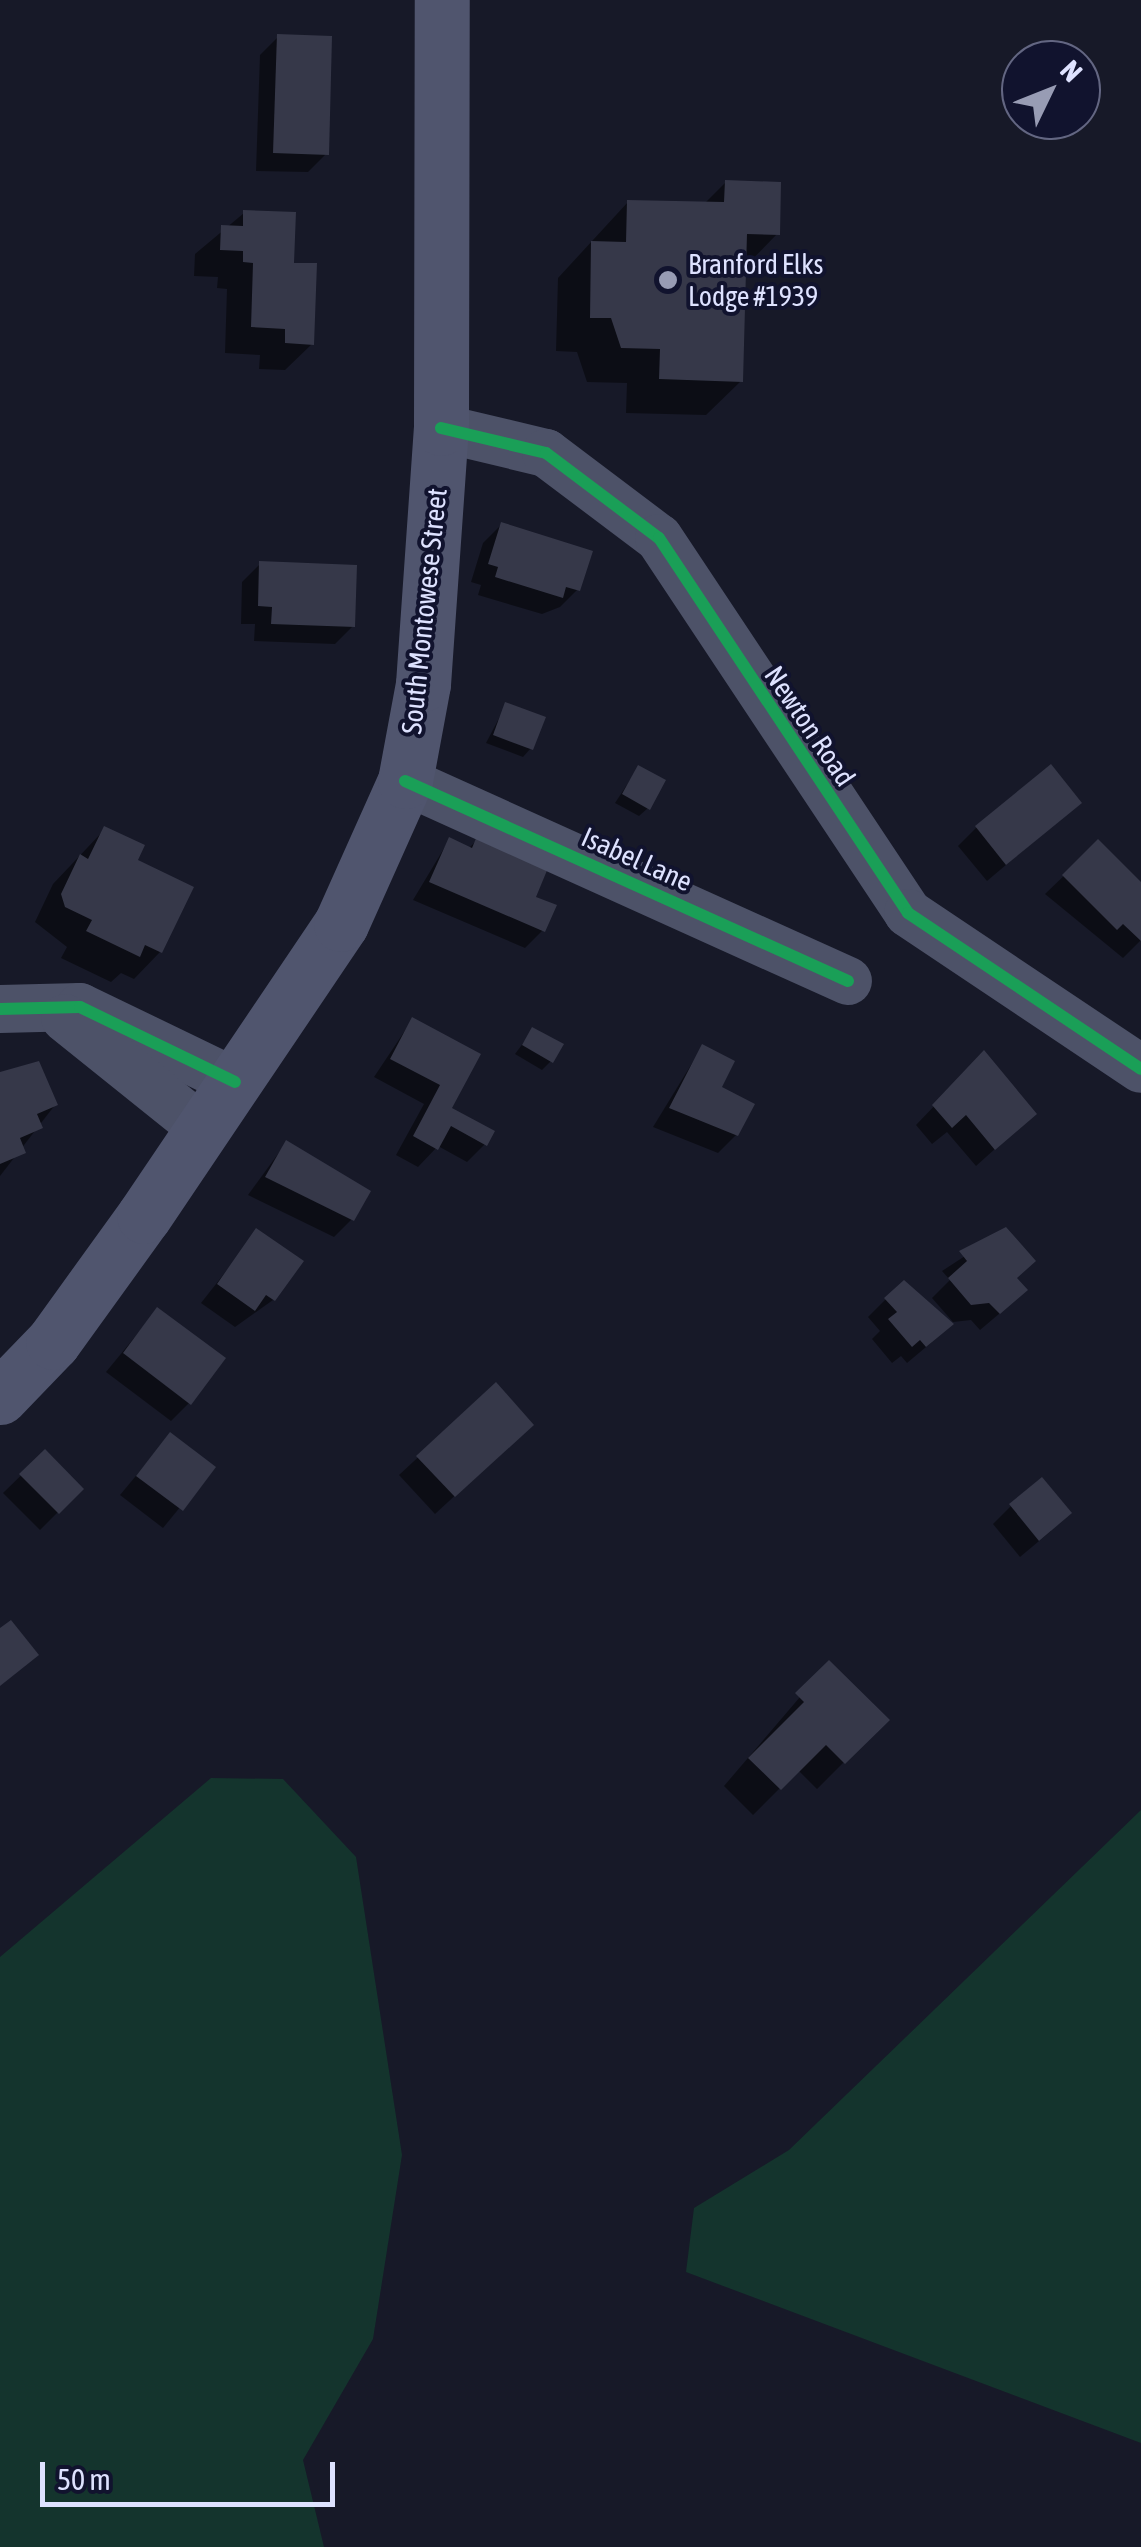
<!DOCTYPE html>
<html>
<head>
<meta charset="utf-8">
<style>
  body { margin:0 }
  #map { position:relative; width:1141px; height:2547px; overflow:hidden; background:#171928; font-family:"Asap Condensed",sans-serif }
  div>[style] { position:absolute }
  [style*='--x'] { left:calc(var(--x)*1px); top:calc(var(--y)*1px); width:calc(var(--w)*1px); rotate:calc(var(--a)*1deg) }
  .green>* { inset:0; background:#14342d }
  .shadow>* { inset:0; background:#0007 }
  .building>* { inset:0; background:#363849 }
  .minor>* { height:48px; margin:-24px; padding:0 24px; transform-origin:24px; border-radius:24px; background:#4d5268 }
  .secondary>* { height:55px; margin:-27.5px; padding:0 27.5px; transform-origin:27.5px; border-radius:27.5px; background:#50556e }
  .cycleway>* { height:12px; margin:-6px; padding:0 6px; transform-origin:6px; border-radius:6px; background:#1a9f57 }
  .dots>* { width:28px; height:28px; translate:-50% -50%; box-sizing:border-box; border:5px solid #11132e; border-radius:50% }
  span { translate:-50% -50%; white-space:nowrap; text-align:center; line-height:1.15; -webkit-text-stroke:8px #11132e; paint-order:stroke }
  .poi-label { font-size:28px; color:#dee2ff }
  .left { translate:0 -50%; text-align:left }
  .street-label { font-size:28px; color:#dee2ff }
  .north { position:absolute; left:1001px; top:40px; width:100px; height:100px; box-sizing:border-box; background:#11132e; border:2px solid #636682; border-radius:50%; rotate:47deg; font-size:28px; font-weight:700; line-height:40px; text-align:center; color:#dee2ff }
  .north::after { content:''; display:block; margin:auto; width:35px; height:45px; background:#989cb4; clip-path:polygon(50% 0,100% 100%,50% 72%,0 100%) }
  .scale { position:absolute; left:40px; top:2462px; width:295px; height:45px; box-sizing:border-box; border:5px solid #dee2ff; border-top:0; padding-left:12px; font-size:30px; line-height:35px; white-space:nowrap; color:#dee2ff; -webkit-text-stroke:8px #11132e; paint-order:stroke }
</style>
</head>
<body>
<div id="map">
  <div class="green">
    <div style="clip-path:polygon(211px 1778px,283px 1779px,356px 1857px,402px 2155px,373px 2339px,303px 2460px,324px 2547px,0 2547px,0 1957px)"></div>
    <div style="clip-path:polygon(1141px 1810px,1141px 2443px,686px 2272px,694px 2208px,789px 2150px)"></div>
  </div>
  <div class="shadow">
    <div style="clip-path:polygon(278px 37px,326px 154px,308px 172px,256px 171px,260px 55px)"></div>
    <div style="clip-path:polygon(726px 182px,777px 234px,744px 268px,741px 381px,706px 415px,626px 413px,627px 383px,587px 382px,577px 352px,556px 351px,558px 278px,628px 202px,704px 204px)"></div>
    <div style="clip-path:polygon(244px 213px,292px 265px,312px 344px,285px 370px,259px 369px,260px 355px,225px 353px,227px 289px,217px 288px,218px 277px,194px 276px,195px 254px)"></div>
    <div style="clip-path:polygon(501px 525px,578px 589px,560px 607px,542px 614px,478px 595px,481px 585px,471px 582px,483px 543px)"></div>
    <div style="clip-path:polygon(260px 564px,353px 626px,335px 644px,254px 641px,255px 624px,241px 624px,242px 582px)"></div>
    <div style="clip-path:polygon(506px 705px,531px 748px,523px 757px,486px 743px)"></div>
    <div style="clip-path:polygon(638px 768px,648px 808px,639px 816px,615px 803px)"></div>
    <div style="clip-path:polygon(1079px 803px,987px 881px,958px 846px,976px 828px)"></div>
    <div style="clip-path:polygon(105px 829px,134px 861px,160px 952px,134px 979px,121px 973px,111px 982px,61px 958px,67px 947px,35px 922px,53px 884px)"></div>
    <div style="clip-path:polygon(478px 839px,533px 898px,543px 930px,525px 948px,413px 900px,449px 840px,468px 849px)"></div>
    <div style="clip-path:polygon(1098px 843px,1141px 886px,1141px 940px,1123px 958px,1045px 894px)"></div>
    <div style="clip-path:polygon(412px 1020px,477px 1055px,449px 1109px,485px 1144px,467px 1162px,438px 1146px,418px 1167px,396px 1155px,424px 1104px,374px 1077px)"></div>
    <div style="clip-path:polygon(533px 1030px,551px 1061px,542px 1070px,515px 1054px)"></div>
    <div style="clip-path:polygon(702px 1047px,736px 1135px,718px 1153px,653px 1127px)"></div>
    <div style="clip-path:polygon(984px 1054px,1034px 1114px,976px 1166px,947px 1132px,932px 1144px,916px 1125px)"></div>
    <div style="clip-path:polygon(0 1078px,55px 1105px,0 1176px)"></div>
    <div style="clip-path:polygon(286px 1143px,352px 1219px,334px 1237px,248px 1195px)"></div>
    <div style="clip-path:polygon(1005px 1230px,1015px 1279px,1006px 1308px,980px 1330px,971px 1320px,953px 1322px,932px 1298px,950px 1280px,942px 1271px)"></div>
    <div style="clip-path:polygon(257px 1232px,273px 1300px,235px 1327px,201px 1303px)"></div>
    <div style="clip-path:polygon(886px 1299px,932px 1342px,907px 1363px,901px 1356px,892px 1363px,872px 1339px,880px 1331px,868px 1317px)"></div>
    <div style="clip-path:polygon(157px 1310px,189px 1403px,171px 1421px,106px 1372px)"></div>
    <div style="clip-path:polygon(495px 1386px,513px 1442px,435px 1514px,399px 1475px)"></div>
    <div style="clip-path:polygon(170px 1435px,213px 1467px,163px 1528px,120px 1495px)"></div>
    <div style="clip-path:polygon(45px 1452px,81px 1489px,40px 1530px,3px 1493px)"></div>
    <div style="clip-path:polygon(1011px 1506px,1051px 1531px,1020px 1557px,993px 1524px)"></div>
    <div style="clip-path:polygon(829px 1663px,886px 1720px,817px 1789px,798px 1770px,753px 1815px,724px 1786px)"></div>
  </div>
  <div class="building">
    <div style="clip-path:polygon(277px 34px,332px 36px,329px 155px,273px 153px)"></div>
    <div style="clip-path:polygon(725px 180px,781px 182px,780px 235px,747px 234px,743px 382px,659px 379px,660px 349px,621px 348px,611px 318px,590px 318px,591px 241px,626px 242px,627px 200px,724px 202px)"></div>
    <div style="clip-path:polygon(243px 210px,296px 212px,294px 263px,317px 263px,314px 345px,285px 343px,285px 329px,251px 327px,253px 263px,243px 262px,243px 251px,220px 250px,221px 225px,243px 226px)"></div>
    <div style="clip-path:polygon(501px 522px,593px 551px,580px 591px,566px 587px,563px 598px,495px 577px,498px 567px,488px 564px)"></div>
    <div style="clip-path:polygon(259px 561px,357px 565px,355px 627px,271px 624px,272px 607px,258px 606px)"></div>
    <div style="clip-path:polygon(505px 702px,546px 717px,533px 750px,493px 735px)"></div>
    <div style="clip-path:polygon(1051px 764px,1082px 803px,1006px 865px,975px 826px)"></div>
    <div style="clip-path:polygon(638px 765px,666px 780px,650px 810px,622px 794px)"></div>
    <div style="clip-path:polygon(104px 826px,145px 845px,138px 860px,194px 887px,162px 953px,145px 945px,140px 957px,86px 931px,92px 920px,65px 907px,61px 894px,80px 854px,88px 859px)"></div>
    <div style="clip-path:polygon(477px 836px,548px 868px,536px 897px,557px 905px,545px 932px,429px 882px,449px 837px,472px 848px)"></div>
    <div style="clip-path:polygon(1098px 839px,1141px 882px,1141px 941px,1123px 924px,1117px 930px,1062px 875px)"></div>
    <div style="clip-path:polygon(412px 1017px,481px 1054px,452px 1108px,495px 1131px,487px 1146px,451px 1126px,438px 1150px,413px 1136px,440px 1085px,390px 1059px)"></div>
    <div style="clip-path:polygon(532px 1027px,564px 1044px,553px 1063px,522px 1045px)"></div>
    <div style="clip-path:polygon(702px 1044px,735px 1061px,722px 1087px,755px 1104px,738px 1136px,669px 1108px)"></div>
    <div style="clip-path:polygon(984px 1050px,1037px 1114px,995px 1150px,966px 1115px,952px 1128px,932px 1105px)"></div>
    <div style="clip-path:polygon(39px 1061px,58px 1105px,37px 1114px,43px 1128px,20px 1138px,26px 1153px,0 1164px,0 1072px)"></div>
    <div style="clip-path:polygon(286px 1140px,371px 1191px,354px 1221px,265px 1177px)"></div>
    <div style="clip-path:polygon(1006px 1227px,1036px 1261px,1017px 1278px,1028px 1290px,1000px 1314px,989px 1303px,971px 1305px,948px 1278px,967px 1261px,959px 1251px)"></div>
    <div style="clip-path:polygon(256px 1228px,304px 1261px,275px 1301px,266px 1295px,255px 1311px,217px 1284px)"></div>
    <div style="clip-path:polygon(904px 1280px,954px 1324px,926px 1347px,920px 1340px,912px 1347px,888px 1319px,897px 1312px,884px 1298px)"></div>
    <div style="clip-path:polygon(157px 1307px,226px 1358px,191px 1405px,123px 1353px)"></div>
    <div style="clip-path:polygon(496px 1382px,534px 1425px,455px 1497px,416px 1456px)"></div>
    <div style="clip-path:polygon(170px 1432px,216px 1467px,183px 1511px,136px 1476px)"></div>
    <div style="clip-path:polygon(45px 1449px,84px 1489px,59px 1514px,19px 1474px)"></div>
    <div style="clip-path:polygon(1042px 1477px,1072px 1513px,1039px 1541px,1009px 1504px)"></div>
    <div style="clip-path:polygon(11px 1620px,39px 1655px,0 1686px,0 1628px)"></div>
    <div style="clip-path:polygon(829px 1660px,890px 1720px,845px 1764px,826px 1745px,781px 1790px,748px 1758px,804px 1702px,795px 1693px)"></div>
  </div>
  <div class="minor">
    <div style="--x:441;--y:428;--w:108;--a:13.4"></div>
    <div style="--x:546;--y:453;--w:141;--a:37"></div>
    <div style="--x:659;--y:538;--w:450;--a:56.4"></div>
    <div style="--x:908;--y:913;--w:280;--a:33.8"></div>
    <div style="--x:405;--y:781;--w:486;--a:24.3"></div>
    <div style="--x:0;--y:1009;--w:80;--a:-1.4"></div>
    <div style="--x:80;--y:1007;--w:172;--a:25.8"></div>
    <div style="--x:65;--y:1018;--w:177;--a:38.8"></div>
  </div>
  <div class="secondary">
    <div style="--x:0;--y:1397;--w:76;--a:-46.1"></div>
    <div style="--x:53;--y:1342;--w:155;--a:-54.2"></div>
    <div style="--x:144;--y:1216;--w:352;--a:-56"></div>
    <div style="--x:341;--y:924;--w:157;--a:-65.9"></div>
    <div style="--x:405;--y:781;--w:99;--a:-79.5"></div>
    <div style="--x:423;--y:684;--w:257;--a:-86"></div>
    <div style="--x:441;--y:428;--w:428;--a:-89.9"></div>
  </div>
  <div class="cycleway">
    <div style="--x:441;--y:428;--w:108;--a:13.4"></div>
    <div style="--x:546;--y:453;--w:141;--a:37"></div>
    <div style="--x:659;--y:538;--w:450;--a:56.4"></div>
    <div style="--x:908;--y:913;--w:280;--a:33.8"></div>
    <div style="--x:405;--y:781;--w:486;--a:24.3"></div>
    <div style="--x:0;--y:1009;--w:80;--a:-1.4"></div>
    <div style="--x:80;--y:1007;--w:172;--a:25.8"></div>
  </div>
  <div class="dots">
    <div style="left:668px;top:280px;background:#989cb4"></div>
  </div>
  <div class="poi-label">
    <span class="left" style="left:688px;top:280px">Branford Elks<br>Lodge #1939</span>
  </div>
  <div class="street-label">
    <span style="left:424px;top:611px;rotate:-84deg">South Montowese Street</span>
    <span style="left:810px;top:726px;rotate:56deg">Newton Road</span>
    <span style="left:637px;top:859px;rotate:24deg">Isabel Lane</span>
  </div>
  <div class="north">N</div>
  <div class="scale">50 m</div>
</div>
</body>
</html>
